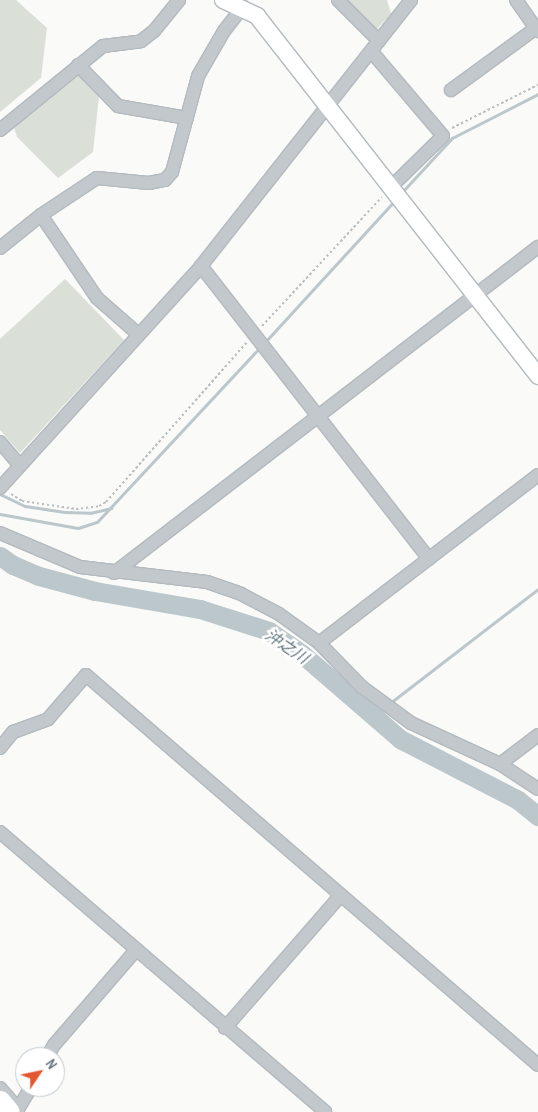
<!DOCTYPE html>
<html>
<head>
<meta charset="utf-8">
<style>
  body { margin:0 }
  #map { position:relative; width:538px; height:1112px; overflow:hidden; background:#fafaf8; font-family:"Archivo Narrow","Noto Sans JP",sans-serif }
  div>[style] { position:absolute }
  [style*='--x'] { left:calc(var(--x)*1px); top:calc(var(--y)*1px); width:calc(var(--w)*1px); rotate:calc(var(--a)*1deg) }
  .green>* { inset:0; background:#dadfd7 }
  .stream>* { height:3px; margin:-1.5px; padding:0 1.5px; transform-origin:1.5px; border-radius:1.5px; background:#bbc7cb }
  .river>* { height:19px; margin:-9.5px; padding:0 9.5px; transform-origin:9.5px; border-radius:9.5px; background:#bbc7cb }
  .path>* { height:2px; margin-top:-1px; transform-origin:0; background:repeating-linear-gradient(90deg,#bbbfc2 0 2.5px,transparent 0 5px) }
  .roads { filter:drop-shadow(1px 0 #b3babf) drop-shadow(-1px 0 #b3babf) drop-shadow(0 1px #b3babf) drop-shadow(0 -1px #b3babf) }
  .street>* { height:12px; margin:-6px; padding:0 6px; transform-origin:6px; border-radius:6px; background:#c3c8cc }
  .secondary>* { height:16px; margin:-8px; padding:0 8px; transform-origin:8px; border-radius:8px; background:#fff }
  .highway>* { height:21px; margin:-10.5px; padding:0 10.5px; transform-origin:10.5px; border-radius:10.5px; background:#fff }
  span { translate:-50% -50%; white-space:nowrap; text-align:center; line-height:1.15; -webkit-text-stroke:5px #fff; paint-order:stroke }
  .water-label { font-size:16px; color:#60757c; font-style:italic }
  .north { position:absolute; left:15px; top:1047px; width:50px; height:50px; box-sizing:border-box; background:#fff; border:1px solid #c1c8cd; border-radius:50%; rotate:56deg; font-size:14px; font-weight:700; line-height:20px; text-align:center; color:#657683 }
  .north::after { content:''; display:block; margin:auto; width:18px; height:22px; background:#e4572e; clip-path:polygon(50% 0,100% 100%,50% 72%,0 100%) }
</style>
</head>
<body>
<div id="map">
  <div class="green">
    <div style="clip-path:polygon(0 0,16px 0,47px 28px,41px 78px,0 112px)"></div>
    <div style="clip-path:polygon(342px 0,387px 0,391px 14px,376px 30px)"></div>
    <div style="clip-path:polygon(78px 75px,100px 87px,93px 152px,58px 178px,17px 137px,12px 121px)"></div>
    <div style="clip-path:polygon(65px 279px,124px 340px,20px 453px,0 430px,0 339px)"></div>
  </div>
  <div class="stream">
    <div style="--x:402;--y:192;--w:74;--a:-47.2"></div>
    <div style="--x:452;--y:138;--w:97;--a:-27.1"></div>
    <div style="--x:265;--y:342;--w:191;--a:-47.5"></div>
    <div style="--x:0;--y:494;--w:28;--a:26"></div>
    <div style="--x:25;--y:506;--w:40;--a:8.5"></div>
    <div style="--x:65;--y:512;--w:25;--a:2"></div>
    <div style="--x:90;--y:513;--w:22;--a:-13"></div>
    <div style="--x:0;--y:514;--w:79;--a:10.2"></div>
    <div style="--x:78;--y:528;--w:20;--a:-18"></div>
    <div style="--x:97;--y:522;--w:241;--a:-47"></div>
    <div style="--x:390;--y:703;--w:187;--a:-37.6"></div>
    <div style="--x:372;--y:718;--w:17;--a:-40"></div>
  </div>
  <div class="river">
    <div style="--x:0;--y:556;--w:16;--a:35"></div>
    <div style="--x:13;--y:565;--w:28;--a:23"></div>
    <div style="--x:39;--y:576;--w:58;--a:15"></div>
    <div style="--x:95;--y:591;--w:107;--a:9.7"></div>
    <div style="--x:200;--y:609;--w:72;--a:17.7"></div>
    <div style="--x:269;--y:631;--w:40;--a:34.9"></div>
    <div style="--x:302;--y:654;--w:130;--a:40.9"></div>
    <div style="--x:400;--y:739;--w:133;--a:27.3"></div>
    <div style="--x:518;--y:800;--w:26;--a:39"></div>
  </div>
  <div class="path">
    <div style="--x:452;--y:128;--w:96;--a:-26.6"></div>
    <div style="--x:262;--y:326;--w:176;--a:-47.1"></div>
    <div style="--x:11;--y:494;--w:13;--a:32"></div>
    <div style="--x:22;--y:501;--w:55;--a:8.4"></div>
    <div style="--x:76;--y:509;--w:23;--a:-7"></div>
    <div style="--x:99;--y:506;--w:8;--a:-30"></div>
    <div style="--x:106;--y:502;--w:213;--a:-48.6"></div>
  </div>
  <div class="roads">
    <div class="street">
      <div style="--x:338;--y:0;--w:58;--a:45"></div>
      <div style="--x:516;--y:0;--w:38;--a:55"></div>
      <div style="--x:371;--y:51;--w:111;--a:49.7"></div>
      <div style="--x:443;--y:136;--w:71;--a:135.6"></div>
      <div style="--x:78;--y:65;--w:57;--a:45.7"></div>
      <div style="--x:118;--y:106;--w:70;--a:9.9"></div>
      <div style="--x:451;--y:90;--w:105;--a:-36.1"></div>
      <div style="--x:0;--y:130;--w:133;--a:-39.2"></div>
      <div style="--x:103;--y:46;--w:38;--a:-7"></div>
      <div style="--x:141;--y:41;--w:16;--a:-38"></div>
      <div style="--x:154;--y:31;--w:40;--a:-51"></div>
      <div style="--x:41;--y:215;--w:100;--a:56"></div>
      <div style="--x:97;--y:298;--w:55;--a:41.3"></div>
      <div style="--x:0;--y:248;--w:53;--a:-38.8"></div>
      <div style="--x:41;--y:215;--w:67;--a:-33.5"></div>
      <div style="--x:97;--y:178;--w:52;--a:5.5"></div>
      <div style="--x:149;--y:183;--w:16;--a:-11"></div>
      <div style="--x:165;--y:180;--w:11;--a:-49"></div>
      <div style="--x:172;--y:172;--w:99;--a:-74.8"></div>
      <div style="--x:198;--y:76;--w:52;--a:-60"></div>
      <div style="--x:224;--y:31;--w:31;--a:-52"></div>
      <div style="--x:201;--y:266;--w:371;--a:52.1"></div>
      <div style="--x:0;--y:442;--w:30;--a:50"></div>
      <div style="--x:0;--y:488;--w:299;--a:-47.8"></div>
      <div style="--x:201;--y:266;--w:339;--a:-51.7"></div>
      <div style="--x:0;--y:533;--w:87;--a:23"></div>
      <div style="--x:80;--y:567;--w:128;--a:6.7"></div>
      <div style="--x:207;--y:582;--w:36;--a:19"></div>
      <div style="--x:241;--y:594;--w:43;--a:27.8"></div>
      <div style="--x:279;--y:614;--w:49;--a:35.9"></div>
      <div style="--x:319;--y:643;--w:62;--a:45.7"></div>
      <div style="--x:362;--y:687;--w:61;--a:36.3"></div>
      <div style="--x:411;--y:723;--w:98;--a:24.7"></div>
      <div style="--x:500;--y:764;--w:45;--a:33.3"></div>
      <div style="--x:114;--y:573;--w:535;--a:-37.56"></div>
      <div style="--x:319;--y:643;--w:276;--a:-37.5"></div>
      <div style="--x:0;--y:748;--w:21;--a:-51"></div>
      <div style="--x:13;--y:732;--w:37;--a:-20"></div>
      <div style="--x:48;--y:719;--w:58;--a:-49.2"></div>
      <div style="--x:86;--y:675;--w:597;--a:40.79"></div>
      <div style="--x:500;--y:764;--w:48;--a:-37.3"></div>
      <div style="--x:0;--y:832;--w:429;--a:40.7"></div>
      <div style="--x:225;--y:1028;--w:176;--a:-48.9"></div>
      <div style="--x:47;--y:1057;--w:14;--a:-60"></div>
      <div style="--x:54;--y:1045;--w:125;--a:-49.2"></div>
      <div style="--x:0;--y:1088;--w:28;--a:49"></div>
      <div style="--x:18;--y:1109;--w:26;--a:-59"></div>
    </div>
    <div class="secondary">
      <div style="--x:223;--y:0;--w:38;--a:25"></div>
      <div style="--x:257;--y:16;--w:457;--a:52"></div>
    </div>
    <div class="highway">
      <div style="--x:0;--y:1101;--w:14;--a:51"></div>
    </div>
  </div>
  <div class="water-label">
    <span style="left:287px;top:646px;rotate:34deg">沖之川</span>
  </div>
  <div class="north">N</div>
</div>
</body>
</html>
